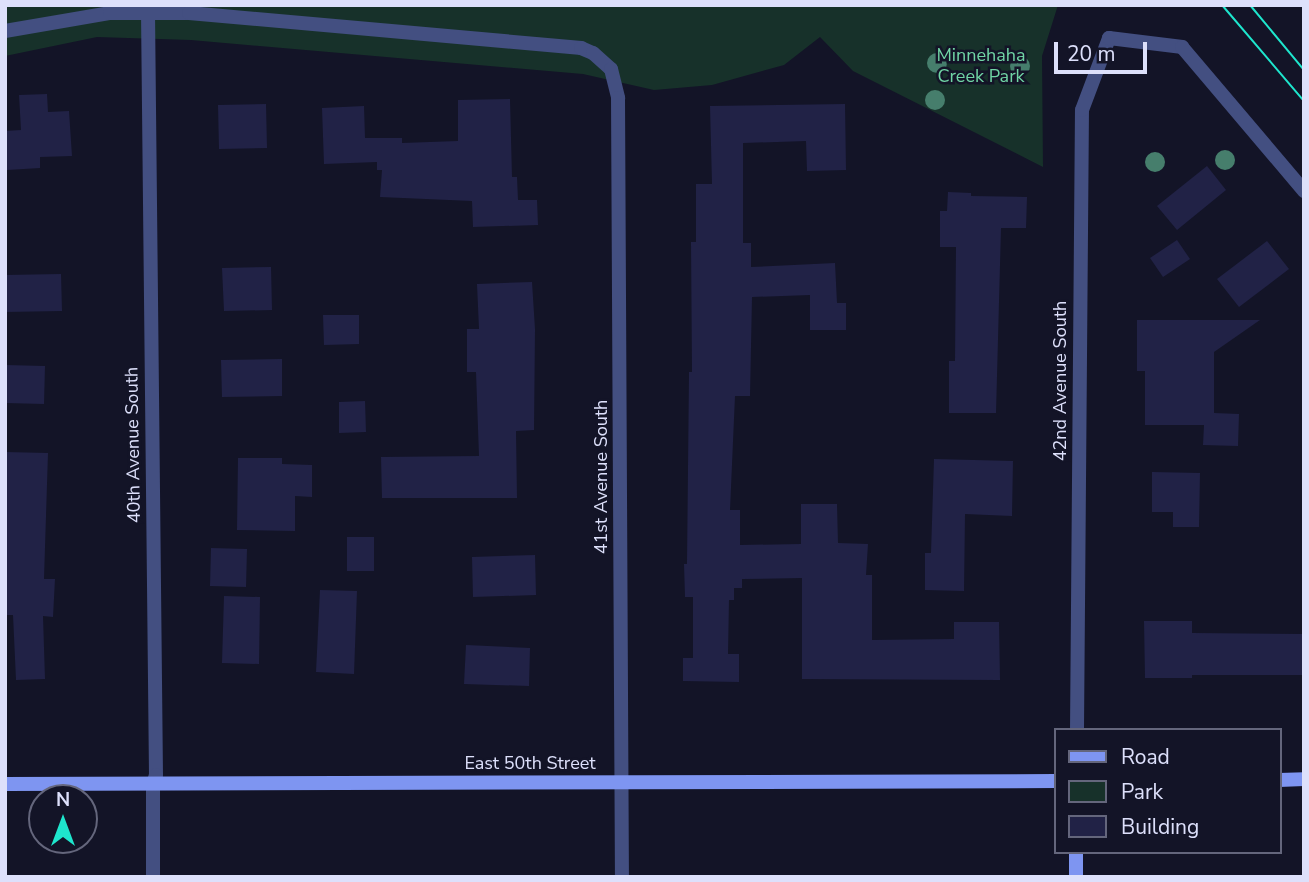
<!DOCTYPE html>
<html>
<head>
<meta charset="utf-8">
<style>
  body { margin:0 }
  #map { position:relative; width:1309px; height:882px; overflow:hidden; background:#131427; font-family:"Nunito Sans",sans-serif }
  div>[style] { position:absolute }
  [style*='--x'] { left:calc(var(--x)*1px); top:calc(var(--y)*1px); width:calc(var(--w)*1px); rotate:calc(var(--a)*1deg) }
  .green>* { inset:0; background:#17312a }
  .building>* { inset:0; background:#212246 }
  .street>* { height:14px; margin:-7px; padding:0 7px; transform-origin:7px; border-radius:7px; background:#434f81 }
  .secondary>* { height:14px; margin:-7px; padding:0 7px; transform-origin:7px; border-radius:7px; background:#7e95f1 }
  .tram>* { height:2px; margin:-1px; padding:0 1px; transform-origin:1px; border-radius:1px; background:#1ee6cd }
  .trees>* { width:20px; height:20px; margin:-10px; border-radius:50%; background:#467e6c }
  span { translate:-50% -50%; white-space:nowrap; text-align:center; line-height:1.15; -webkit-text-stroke:5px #131427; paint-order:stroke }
  .park-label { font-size:18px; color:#70d5a5 }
  .street-label { font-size:18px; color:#dde0fb }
  .frame { position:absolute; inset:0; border:7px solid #dde0fb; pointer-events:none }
  .legend { position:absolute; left:1054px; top:728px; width:228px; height:126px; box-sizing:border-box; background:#131427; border:2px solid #64667c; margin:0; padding:9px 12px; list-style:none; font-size:21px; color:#dde0fb }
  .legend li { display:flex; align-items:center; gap:14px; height:35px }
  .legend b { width:35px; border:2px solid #64667c }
  .north { position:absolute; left:28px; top:784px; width:70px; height:70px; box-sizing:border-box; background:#131427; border:2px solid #64667c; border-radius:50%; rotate:0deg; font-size:19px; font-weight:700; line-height:28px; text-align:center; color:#dde0fb }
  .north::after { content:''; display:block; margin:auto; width:24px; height:32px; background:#1ee6cd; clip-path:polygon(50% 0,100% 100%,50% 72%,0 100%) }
  .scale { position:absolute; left:1054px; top:42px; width:93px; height:32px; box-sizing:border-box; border:4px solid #dde0fb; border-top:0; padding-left:9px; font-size:21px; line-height:24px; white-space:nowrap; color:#dde0fb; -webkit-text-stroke:5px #131427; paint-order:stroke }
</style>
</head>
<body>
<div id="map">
  <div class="green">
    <div style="clip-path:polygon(5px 5px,1058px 5px,1042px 56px,1043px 167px,853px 71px,820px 37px,784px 65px,712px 85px,654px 90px,583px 74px,191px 40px,97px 37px,5px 56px)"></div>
  </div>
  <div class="building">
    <div style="clip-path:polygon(47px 94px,48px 112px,69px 111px,72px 156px,40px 157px,40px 168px,7px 170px,5px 131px,21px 130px,19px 95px)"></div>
    <div style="clip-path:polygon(510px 99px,512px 177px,517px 177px,518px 200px,537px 200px,538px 225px,473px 227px,472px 201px,380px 197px,382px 170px,377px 170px,377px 162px,324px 164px,322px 108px,364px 106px,365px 138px,402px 138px,402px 143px,458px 141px,458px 100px)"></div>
    <div style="clip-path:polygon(266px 104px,267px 148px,219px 149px,218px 105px)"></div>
    <div style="clip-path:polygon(845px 104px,846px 170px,807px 171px,806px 141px,743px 143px,743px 243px,751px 243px,751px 267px,835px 263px,837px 303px,846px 303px,846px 330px,810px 330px,810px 295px,752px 297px,750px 396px,735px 396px,730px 510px,740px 510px,740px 545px,801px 544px,801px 504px,837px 504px,838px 543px,868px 544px,866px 575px,872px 575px,872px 640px,954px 639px,954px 622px,999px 622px,1000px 680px,802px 679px,802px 578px,742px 579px,742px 588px,734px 588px,734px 600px,729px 600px,728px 654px,739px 654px,739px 682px,683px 681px,683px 658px,693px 658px,693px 597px,685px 597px,684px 564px,687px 564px,689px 372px,692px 372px,691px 242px,696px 242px,696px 184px,712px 184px,710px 106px)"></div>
    <div style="clip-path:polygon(1207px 166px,1226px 190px,1177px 230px,1157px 206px)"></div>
    <div style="clip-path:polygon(948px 192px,971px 193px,971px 196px,1027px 197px,1026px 228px,1001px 228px,996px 413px,949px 413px,949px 361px,955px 361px,956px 247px,940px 247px,940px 211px,947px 211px)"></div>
    <div style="clip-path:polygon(1177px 240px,1190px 259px,1163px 277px,1150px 258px)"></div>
    <div style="clip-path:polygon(1267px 241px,1289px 269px,1239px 307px,1217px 279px)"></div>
    <div style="clip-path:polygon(271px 267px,272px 310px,224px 311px,222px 268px)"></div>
    <div style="clip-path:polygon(61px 274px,62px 311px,5px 312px,5px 275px)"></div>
    <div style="clip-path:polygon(532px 282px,535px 329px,534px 430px,516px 431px,517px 498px,382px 498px,381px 457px,479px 456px,476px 372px,467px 372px,467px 329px,479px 329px,477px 284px)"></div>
    <div style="clip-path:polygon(323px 315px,359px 315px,359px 344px,324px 345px)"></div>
    <div style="clip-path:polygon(1137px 320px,1260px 320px,1214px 352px,1214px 413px,1239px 414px,1238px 446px,1203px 445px,1204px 425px,1145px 425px,1145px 371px,1137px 371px)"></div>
    <div style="clip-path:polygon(282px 359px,282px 396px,222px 397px,221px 360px)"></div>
    <div style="clip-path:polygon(5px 365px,45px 366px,44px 404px,5px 403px)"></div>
    <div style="clip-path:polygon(365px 401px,366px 432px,339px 433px,339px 402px)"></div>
    <div style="clip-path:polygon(5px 452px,48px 453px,44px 579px,55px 579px,53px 617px,43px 616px,45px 679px,16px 680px,13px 615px,5px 615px)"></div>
    <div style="clip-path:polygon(238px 458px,282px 458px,282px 464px,312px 465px,312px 497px,295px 496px,295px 531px,237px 530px)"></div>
    <div style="clip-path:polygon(934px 459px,1013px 461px,1012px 516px,965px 514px,964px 591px,925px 590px,925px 553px,931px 553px)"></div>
    <div style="clip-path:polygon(1152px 472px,1200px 473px,1199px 527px,1173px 527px,1173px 512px,1152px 512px)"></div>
    <div style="clip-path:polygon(347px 537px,374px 537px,374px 571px,347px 571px)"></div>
    <div style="clip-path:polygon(211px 548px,247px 549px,246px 587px,210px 586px)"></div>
    <div style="clip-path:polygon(535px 555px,536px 595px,473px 597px,472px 557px)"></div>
    <div style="clip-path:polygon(320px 590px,357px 591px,354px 674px,316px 672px)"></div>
    <div style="clip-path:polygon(224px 596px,260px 597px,259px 664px,222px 663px)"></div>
    <div style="clip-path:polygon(1144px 621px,1192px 621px,1192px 633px,1304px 634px,1304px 675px,1192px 675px,1192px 678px,1145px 678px)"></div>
    <div style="clip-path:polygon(466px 645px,530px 648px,529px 686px,464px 684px)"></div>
  </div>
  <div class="street">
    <div style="--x:148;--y:12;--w:763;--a:89.4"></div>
    <div style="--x:156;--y:775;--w:9;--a:108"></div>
    <div style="--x:153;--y:784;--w:93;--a:90"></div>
    <div style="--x:5;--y:31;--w:107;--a:-9.7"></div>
    <div style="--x:110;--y:13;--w:79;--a:0"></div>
    <div style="--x:189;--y:13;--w:394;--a:5.1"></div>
    <div style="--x:581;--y:48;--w:13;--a:23"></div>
    <div style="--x:593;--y:53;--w:24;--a:42"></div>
    <div style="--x:611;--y:69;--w:30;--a:76"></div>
    <div style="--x:618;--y:98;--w:779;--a:89.71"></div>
    <div style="--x:1077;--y:730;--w:620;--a:-89.54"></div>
    <div style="--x:1082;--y:110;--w:77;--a:-69.4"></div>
    <div style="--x:1109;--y:38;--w:74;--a:7"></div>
    <div style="--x:1182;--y:47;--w:189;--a:49.7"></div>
  </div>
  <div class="secondary">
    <div style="--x:1279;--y:780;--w:25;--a:-2"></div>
    <div style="--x:5;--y:784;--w:1050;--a:-0.16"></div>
    <div style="--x:1076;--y:877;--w:25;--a:-90"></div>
  </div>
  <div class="tram">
    <div style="--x:1222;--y:5;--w:126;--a:49.5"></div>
    <div style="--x:1250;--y:5;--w:85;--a:50.3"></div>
  </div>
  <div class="trees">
    <div style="left:937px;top:63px"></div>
    <div style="left:1020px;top:66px"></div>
    <div style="left:935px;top:100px"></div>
    <div style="left:1225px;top:160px"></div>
    <div style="left:1155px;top:162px"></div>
  </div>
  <div class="park-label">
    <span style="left:981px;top:66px">Minnehaha<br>Creek Park</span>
  </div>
  <div class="street-label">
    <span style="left:1060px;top:381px;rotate:-90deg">42nd Avenue South</span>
    <span style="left:133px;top:445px;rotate:-91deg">40th Avenue South</span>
    <span style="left:601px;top:477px;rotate:-90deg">41st Avenue South</span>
    <span style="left:530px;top:763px">East 50th Street</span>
  </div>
  <div class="frame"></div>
  <ul class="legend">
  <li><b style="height:9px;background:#7e95f1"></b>Road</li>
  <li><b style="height:19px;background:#17312a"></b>Park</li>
  <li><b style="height:19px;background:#212246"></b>Building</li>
  </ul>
  <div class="north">N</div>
  <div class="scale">20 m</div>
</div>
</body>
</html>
